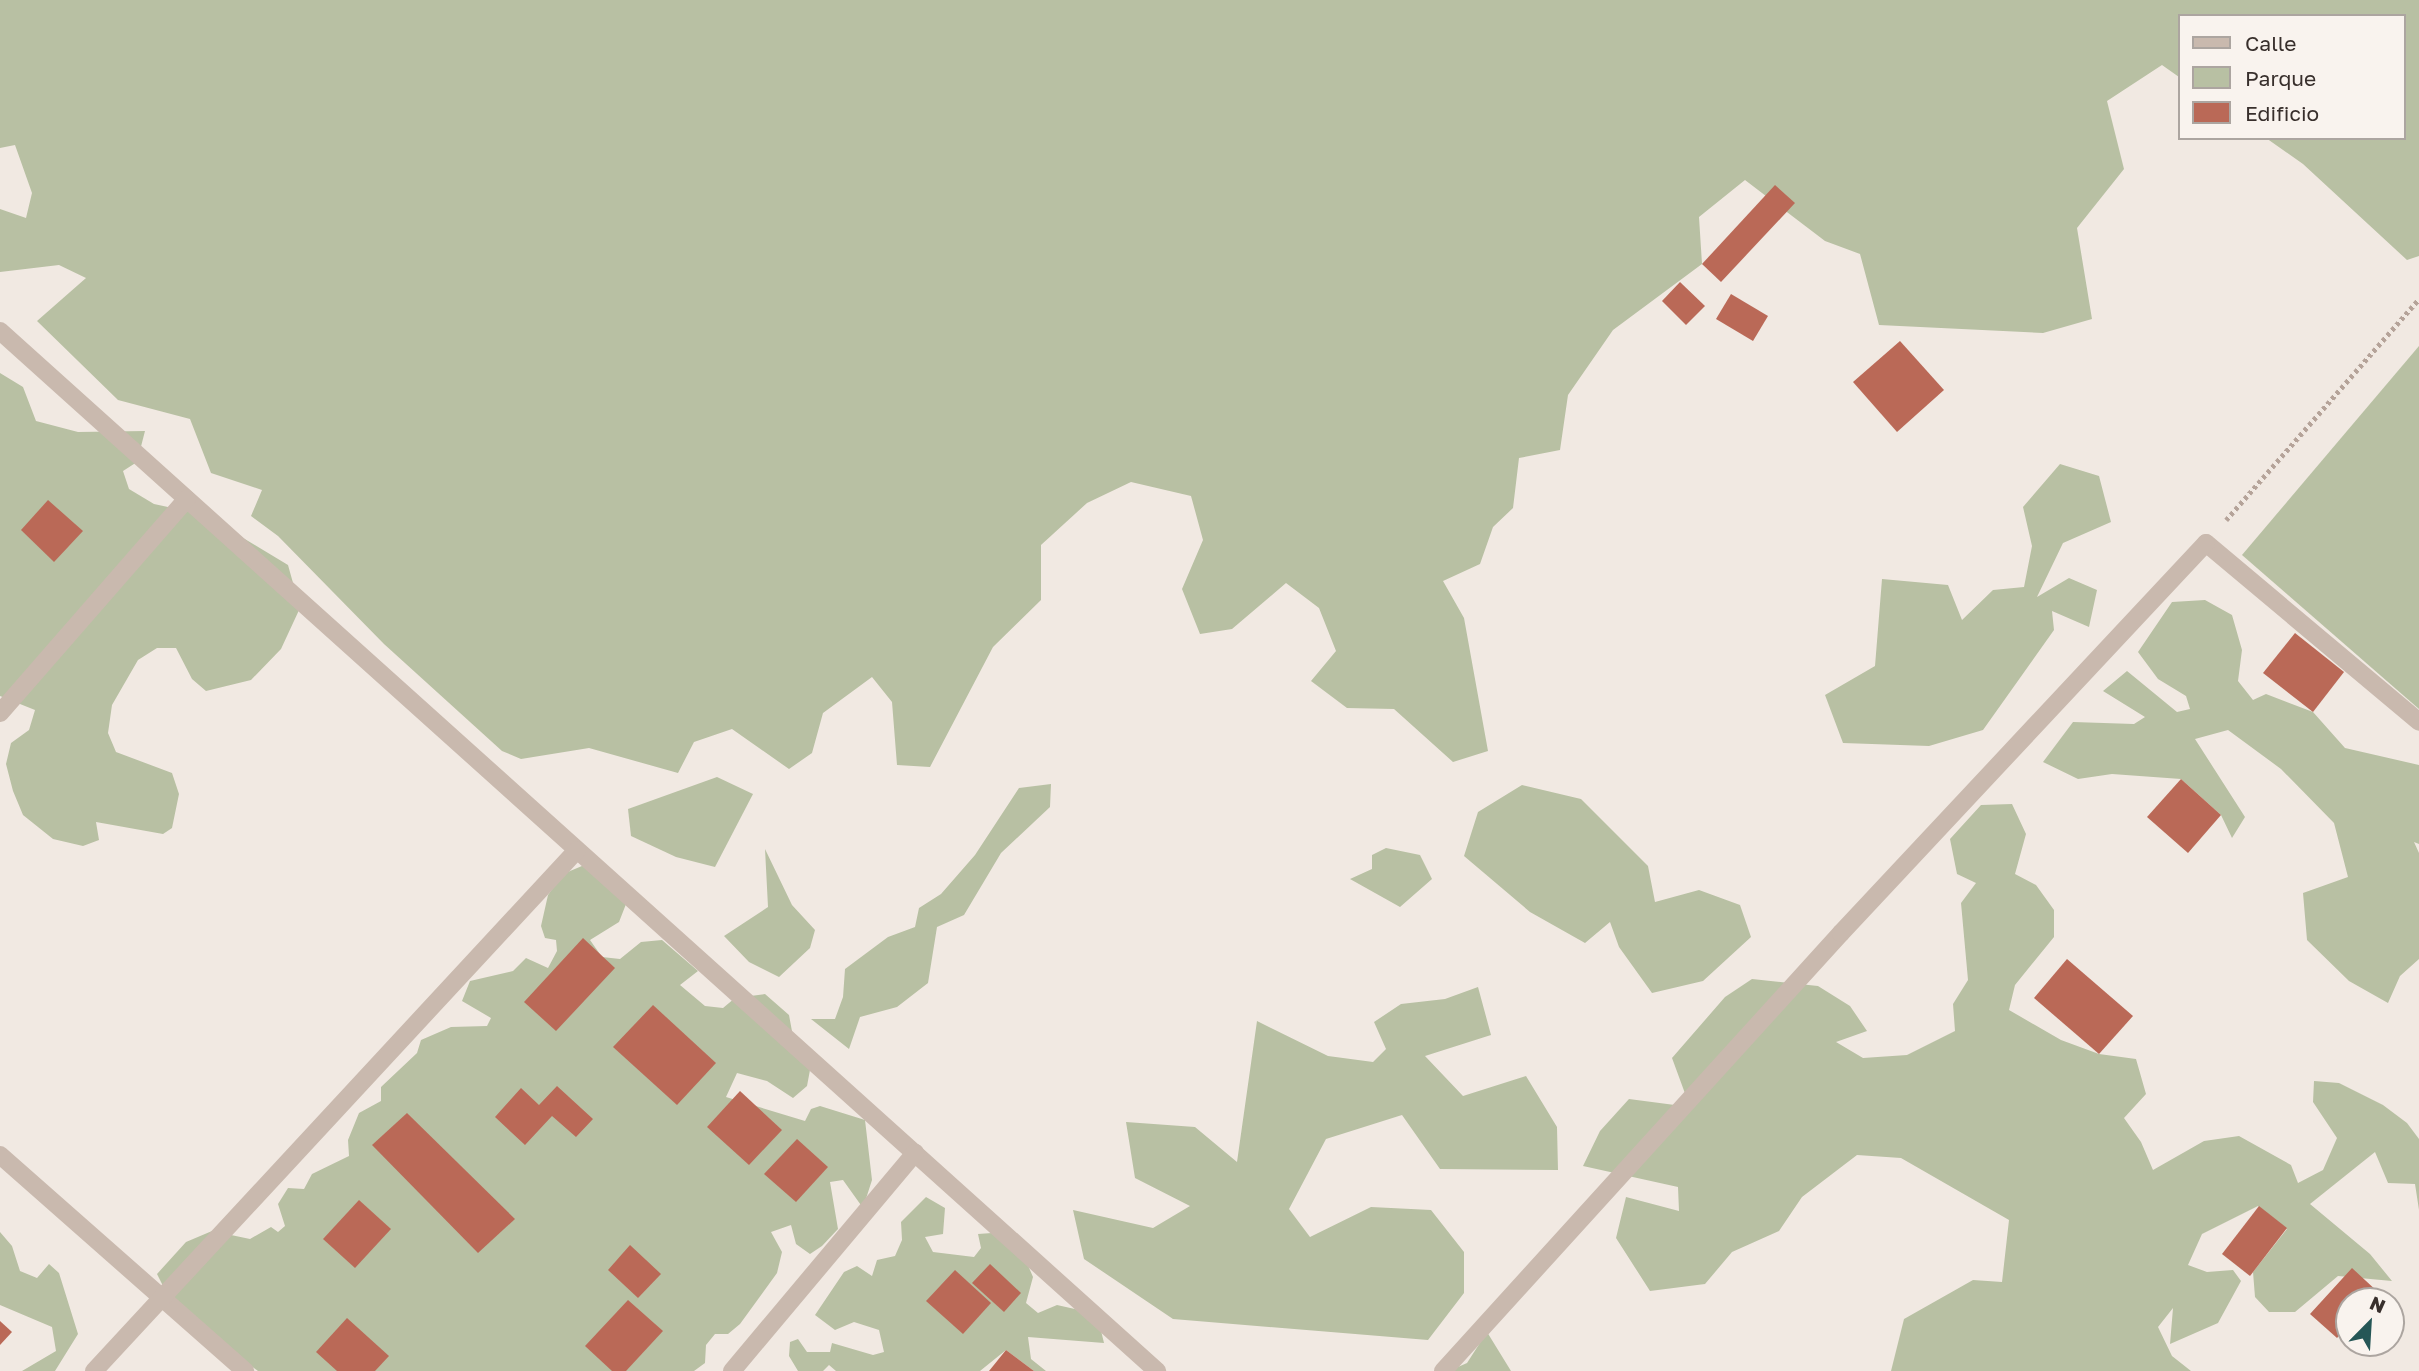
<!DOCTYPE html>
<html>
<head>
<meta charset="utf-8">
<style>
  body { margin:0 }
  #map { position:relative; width:2419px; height:1371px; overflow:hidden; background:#f1e9e2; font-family:"Golos Text",sans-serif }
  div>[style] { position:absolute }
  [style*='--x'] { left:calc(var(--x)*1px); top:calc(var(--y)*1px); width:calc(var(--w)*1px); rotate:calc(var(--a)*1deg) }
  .green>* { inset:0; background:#b8c0a3 }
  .building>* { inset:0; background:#ba6957 }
  .path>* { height:4.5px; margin-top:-2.25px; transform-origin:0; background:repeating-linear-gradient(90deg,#b5a399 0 3.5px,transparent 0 7px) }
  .service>* { height:18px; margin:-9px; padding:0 9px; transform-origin:9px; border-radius:9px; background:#c9b9ae }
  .minor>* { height:18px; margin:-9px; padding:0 9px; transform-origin:9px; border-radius:9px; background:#c9b9ae }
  span { translate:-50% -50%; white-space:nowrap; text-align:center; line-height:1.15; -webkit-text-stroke:6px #f9f3ee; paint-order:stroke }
  .legend { position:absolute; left:2178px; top:14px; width:228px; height:126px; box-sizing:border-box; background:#f9f3ee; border:2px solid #aca5a0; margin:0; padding:9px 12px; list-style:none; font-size:21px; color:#382f2c }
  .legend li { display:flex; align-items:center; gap:14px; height:35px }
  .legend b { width:35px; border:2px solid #aca5a0 }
  .north { position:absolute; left:2335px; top:1287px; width:70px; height:70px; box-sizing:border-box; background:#f9f3ee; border:2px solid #aca5a0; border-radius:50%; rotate:24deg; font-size:19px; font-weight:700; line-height:28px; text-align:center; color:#382f2c }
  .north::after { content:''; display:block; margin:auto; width:24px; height:32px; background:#255656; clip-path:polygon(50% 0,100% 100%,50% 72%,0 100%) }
</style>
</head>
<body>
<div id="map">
  <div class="green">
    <div style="clip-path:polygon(0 0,2419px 0,2419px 256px,2407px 260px,2303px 164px,2266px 138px,2403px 138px,2403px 16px,2179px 16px,2179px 77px,2162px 65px,2107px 101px,2124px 169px,2077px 228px,2092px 319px,2043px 333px,1879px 325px,1860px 254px,1825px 241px,1745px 180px,1699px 217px,1702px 264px,1613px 330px,1568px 395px,1560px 450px,1519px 458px,1513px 508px,1493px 527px,1480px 564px,1443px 581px,1464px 618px,1488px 751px,1453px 762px,1394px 709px,1347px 708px,1311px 681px,1336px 651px,1319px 608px,1286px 583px,1232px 629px,1200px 634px,1182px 589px,1203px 540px,1191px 496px,1131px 482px,1087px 503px,1041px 545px,1041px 600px,993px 647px,930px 767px,897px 765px,892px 702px,872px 677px,823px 713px,812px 753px,789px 769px,732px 729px,694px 742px,678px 773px,589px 748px,521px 759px,502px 751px,384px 644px,278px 536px,251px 516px,262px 490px,211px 473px,190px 419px,118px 400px,37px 321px,86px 278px,59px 265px,0 272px,0 209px,26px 218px,32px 193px,15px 145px,0 148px)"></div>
    <div style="clip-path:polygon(2419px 346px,2419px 709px,2242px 555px)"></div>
    <div style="clip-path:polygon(0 373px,23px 387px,36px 421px,78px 432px,145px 431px,137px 462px,123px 471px,129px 489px,154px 504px,205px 515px,288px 565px,300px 608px,281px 649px,251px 680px,206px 691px,192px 679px,176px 648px,157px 648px,138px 660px,112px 705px,108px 733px,116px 752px,172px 773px,179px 794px,172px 828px,163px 834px,96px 822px,99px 840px,83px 846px,53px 839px,23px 815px,13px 791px,6px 764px,11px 743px,29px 730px,35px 710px,0 696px)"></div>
    <div style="clip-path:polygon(2060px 464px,2099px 476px,2111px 522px,2063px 543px,2037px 597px,2069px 578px,2097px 590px,2089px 627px,2052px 611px,2054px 630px,1983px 730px,1929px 746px,1843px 743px,1825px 695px,1875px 666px,1882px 579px,1948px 585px,1962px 620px,1993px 590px,2024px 587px,2032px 546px,2023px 507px)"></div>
    <div style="clip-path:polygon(2205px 600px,2232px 615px,2242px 650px,2238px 681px,2253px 700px,2266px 694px,2313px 712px,2345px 748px,2419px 765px,2419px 844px,2414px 842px,2419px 853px,2419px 959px,2400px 976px,2388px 1003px,2349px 981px,2307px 940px,2303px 893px,2348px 877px,2334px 823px,2281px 769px,2228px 730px,2195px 739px,2245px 817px,2232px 838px,2221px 815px,2181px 779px,2112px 774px,2078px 779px,2043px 762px,2073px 722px,2134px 724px,2145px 717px,2103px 691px,2127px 671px,2177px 712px,2190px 709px,2186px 696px,2158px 679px,2138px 652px,2172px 602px)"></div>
    <div style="clip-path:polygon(717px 777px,753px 794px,715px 867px,676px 857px,631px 836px,628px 809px)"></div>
    <div style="clip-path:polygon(1051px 784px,1050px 807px,1001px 853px,964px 915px,937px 927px,928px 983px,897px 1007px,860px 1017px,849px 1049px,811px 1019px,835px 1019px,843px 997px,845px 969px,888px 937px,915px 927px,919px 908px,941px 894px,975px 855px,1019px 788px)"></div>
    <div style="clip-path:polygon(1522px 785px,1581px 799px,1648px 866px,1655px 902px,1699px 890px,1740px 905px,1751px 937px,1703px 981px,1652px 993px,1619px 947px,1610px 922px,1585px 943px,1530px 912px,1464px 856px,1478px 812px)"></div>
    <div style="clip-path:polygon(2012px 804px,2026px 834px,2015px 874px,2036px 885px,2054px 910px,2054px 937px,2015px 985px,2009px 1010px,2061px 1040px,2099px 1054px,2136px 1059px,2146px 1094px,2124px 1118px,2141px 1142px,2153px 1170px,2204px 1141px,2239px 1136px,2291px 1165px,2298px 1183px,2323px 1170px,2337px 1138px,2313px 1102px,2314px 1081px,2339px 1083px,2383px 1105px,2407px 1123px,2419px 1139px,2419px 1210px,2415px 1184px,2388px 1183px,2375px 1152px,2310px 1204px,2370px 1254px,2392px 1281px,2338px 1276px,2295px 1312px,2269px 1312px,2255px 1297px,2253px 1272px,2287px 1229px,2258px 1206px,2202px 1234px,2188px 1265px,2207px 1272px,2233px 1270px,2241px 1281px,2218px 1323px,2170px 1344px,2173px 1308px,2158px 1327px,2172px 1356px,2191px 1371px,1891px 1371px,1904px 1319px,1973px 1280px,2002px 1282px,2009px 1220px,1901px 1158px,1857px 1155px,1802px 1197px,1779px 1231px,1732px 1252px,1705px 1284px,1650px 1291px,1616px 1238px,1626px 1197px,1679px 1211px,1678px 1187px,1583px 1166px,1600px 1131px,1629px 1099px,1690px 1107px,1672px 1058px,1725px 997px,1752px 979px,1818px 986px,1850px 1006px,1867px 1031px,1836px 1042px,1863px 1058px,1907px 1055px,1955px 1031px,1953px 1004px,1968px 980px,1961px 903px,1976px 883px,1957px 874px,1950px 839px,1981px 805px)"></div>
    <div style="clip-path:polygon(1386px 848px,1420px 855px,1432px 879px,1400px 907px,1350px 879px,1372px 869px,1372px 855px)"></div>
    <div style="clip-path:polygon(765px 849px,792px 905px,815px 930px,810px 948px,779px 977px,749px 962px,724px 936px,768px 907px)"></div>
    <div style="clip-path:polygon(589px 863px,628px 899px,619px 922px,590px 940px,602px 957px,620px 959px,641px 942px,662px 940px,698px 971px,680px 985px,705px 1006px,723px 1008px,735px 998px,765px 994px,789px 1015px,794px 1042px,810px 1070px,807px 1086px,793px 1098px,767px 1081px,737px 1073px,726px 1097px,805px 1121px,811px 1109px,820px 1106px,865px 1120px,872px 1180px,863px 1208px,843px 1180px,830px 1182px,838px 1229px,822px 1246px,810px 1254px,796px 1244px,791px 1225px,771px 1232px,782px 1252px,777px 1273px,740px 1324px,728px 1334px,715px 1334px,706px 1345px,705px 1363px,694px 1371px,258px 1371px,175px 1310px,157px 1274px,186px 1242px,212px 1231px,250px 1239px,271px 1227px,278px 1232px,285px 1226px,278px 1204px,288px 1188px,304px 1189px,312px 1174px,349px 1156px,348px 1140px,359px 1113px,381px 1101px,381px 1087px,417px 1053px,421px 1040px,451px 1027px,487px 1026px,491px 1018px,462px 1001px,470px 981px,513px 971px,526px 958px,548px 968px,557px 951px,556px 940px,545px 938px,541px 926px,548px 895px,563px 874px)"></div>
    <div style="clip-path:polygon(1478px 987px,1491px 1035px,1425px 1056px,1463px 1096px,1526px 1076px,1557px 1127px,1558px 1170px,1440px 1169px,1402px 1115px,1326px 1139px,1289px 1209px,1310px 1237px,1371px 1207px,1431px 1210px,1464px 1252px,1464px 1293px,1428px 1340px,1173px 1319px,1084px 1259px,1073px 1210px,1153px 1228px,1190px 1206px,1135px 1178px,1126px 1122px,1195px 1127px,1237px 1162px,1257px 1021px,1328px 1056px,1373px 1062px,1386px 1049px,1374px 1022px,1401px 1004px,1445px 999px)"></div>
    <div style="clip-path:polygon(926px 1197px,945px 1208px,943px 1234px,925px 1237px,933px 1252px,974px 1257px,981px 1248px,978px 1234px,992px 1233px,1027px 1263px,1033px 1277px,1026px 1303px,1038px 1313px,1057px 1305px,1097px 1314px,1104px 1343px,1028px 1337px,1031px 1359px,1046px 1371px,1034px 1371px,1006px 1350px,980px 1371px,836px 1371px,829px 1365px,823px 1371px,798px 1371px,789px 1356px,790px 1342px,798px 1339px,807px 1352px,830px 1352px,832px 1343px,873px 1355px,884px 1352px,879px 1330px,854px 1322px,835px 1330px,815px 1315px,844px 1272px,857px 1266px,872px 1276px,877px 1260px,895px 1256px,902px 1240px,901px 1222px)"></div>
    <div style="clip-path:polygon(0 1232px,12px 1246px,20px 1271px,37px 1278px,49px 1264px,59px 1273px,78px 1334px,55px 1371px,22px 1371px,56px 1351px,52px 1327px,0 1305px)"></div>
    <div style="clip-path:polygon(1487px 1332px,1511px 1371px,1449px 1371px,1467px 1363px)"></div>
  </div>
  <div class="building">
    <div style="clip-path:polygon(1775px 185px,1795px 203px,1721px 282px,1702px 264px)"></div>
    <div style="clip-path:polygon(1680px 282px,1705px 306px,1686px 325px,1662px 301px)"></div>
    <div style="clip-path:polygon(1731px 294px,1768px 316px,1753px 341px,1716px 319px)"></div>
    <div style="clip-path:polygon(1900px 341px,1944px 390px,1897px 432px,1853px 382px)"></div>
    <div style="clip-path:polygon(48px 500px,83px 531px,54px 562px,21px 530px)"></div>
    <div style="clip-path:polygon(2295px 633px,2344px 672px,2313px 712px,2263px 673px)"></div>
    <div style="clip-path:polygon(2181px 779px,2221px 815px,2188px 853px,2147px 817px)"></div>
    <div style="clip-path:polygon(583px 938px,615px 968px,556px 1031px,524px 1002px)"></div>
    <div style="clip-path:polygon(2067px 959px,2133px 1016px,2099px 1054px,2034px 998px)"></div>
    <div style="clip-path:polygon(653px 1005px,716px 1063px,677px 1105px,613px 1047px)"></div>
    <div style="clip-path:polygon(557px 1086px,593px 1119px,576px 1137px,552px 1116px,525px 1145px,495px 1117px,521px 1088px,539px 1105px)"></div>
    <div style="clip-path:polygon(740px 1091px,782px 1130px,749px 1165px,707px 1127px)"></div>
    <div style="clip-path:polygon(407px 1113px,515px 1219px,478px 1253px,372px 1145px)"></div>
    <div style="clip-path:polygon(797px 1139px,828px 1167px,796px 1202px,764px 1174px)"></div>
    <div style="clip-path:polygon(359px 1200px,391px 1229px,355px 1268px,323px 1239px)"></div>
    <div style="clip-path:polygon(2259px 1206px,2287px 1228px,2250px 1276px,2222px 1254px)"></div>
    <div style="clip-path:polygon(630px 1245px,661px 1274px,638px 1298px,608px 1270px)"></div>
    <div style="clip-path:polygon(990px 1264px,1021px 1293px,1004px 1312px,972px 1283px)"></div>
    <div style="clip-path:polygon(2352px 1268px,2379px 1293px,2371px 1301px,2349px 1301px,2349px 1325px,2337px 1338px,2310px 1314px)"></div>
    <div style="clip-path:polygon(955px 1270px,991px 1303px,963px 1334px,926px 1301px)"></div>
    <div style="clip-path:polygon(628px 1300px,663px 1331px,626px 1371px,612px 1371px,585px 1346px)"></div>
    <div style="clip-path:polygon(347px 1318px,389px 1356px,375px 1371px,337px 1371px,316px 1352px)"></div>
    <div style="clip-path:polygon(0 1321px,12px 1332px,0 1345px)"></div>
    <div style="clip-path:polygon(1006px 1350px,1034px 1371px,989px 1371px)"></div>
  </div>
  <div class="path">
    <div style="--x:2226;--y:520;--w:293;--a:-48.9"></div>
  </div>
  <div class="service">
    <div style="--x:2206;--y:543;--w:278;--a:40"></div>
  </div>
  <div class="minor">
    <div style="--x:0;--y:331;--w:1556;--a:41.95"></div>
    <div style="--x:0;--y:713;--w:284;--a:-48.9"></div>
    <div style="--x:0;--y:1155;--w:327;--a:41.4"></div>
    <div style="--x:94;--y:1371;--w:710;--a:-47.17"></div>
    <div style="--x:732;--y:1371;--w:285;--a:-50"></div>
    <div style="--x:1443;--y:1371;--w:592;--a:-47.74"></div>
    <div style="--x:1841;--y:933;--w:534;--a:-46.9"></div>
  </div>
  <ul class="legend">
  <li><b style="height:9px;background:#c9b9ae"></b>Calle</li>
  <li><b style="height:19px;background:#b8c0a3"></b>Parque</li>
  <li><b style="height:19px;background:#ba6957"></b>Edificio</li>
  </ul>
  <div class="north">N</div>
</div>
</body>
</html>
